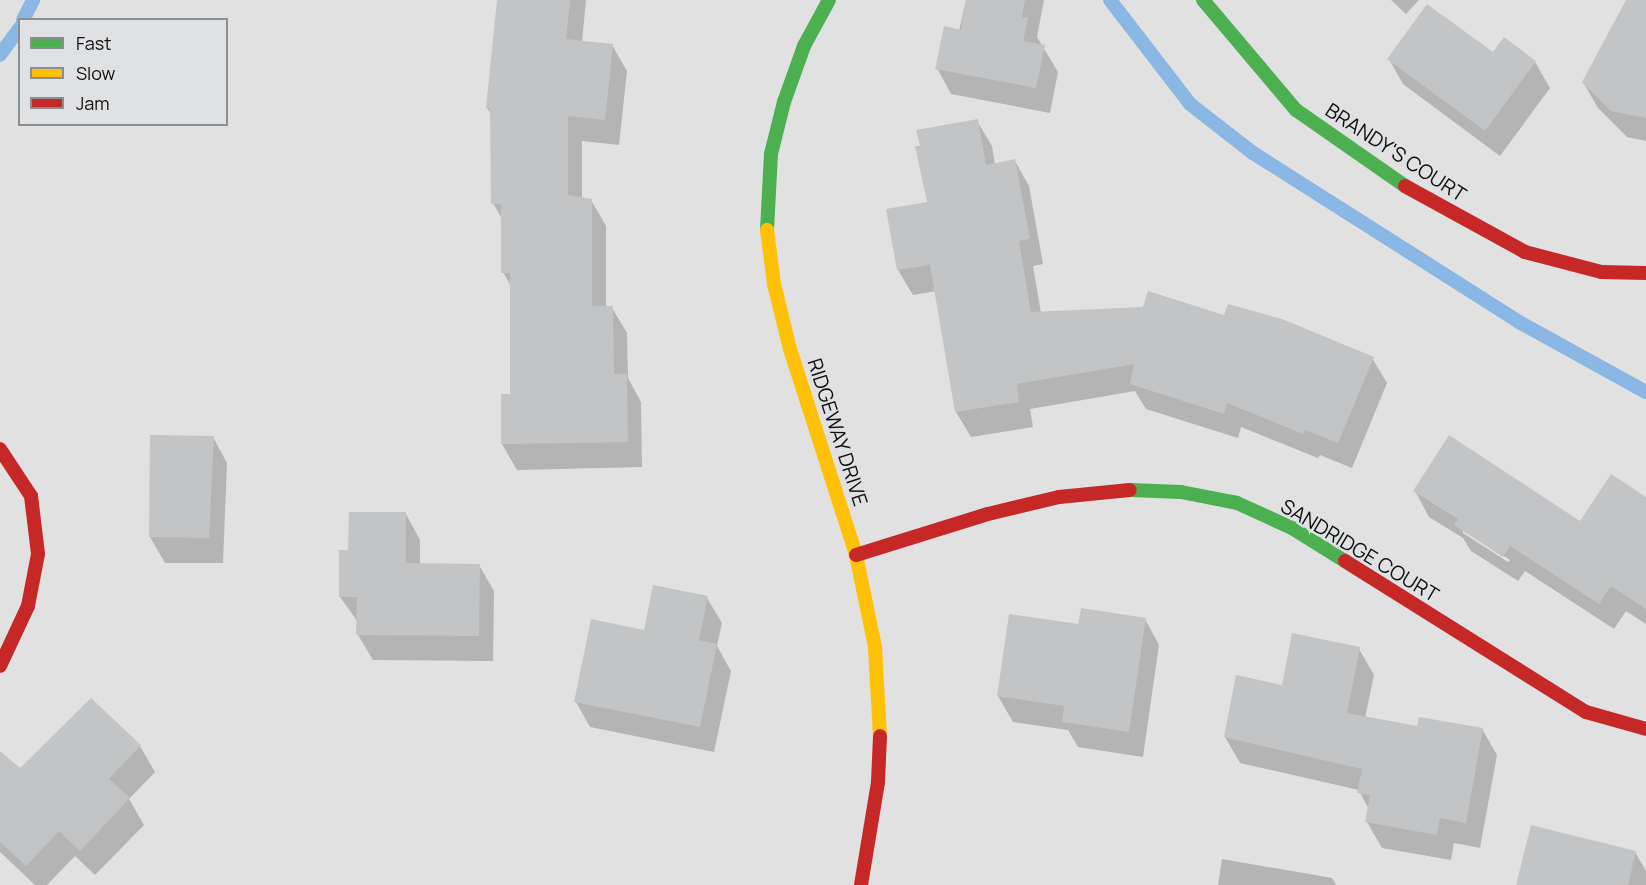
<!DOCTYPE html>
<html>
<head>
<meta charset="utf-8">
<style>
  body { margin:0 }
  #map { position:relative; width:1646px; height:885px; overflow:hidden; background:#e1e1e2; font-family:Manrope,sans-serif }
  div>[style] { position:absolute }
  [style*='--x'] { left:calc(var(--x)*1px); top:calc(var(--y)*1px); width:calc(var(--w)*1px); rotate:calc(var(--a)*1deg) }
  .shadow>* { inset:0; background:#0003 }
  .stream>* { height:14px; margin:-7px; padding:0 7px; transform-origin:7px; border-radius:7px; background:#8ab7e3 }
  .building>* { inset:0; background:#c3c4c5 }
  .fast>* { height:14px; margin:-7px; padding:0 7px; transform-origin:7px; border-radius:7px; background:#4caf50 }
  .slow>* { height:14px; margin:-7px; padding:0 7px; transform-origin:7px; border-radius:7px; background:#ffc107 }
  .jam>* { height:14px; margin:-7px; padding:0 7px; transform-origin:7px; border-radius:7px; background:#c62828 }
  span { translate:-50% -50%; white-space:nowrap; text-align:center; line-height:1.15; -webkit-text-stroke:5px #e0e1e3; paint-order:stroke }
  .street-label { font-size:20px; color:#0f0f10 }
  .legend { position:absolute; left:18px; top:18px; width:210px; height:108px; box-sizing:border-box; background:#e0e1e3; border:2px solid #8c8d8f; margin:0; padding:8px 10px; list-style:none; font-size:18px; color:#0f0f10 }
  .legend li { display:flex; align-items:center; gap:12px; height:30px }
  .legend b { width:30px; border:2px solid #8c8d8f }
</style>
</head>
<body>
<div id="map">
  <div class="shadow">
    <div style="clip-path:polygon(499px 0,586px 0,582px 42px,612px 45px,627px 71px,619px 145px,582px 141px,582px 199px,591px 200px,606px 226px,606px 308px,612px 308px,627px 333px,628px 378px,641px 402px,642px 467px,517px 470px,502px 444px,512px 395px,512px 288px,503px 272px,503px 221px,493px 203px,492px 115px,487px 108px)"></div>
    <div style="clip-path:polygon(966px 0,1044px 0,1037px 37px,1058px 72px,1050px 113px,951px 94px,937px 68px,959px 31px)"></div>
    <div style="clip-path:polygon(1391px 0,1419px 0,1406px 14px)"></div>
    <div style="clip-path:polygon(1628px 0,1646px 6px,1646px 141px,1627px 137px,1598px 108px,1583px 82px)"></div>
    <div style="clip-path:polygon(1493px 54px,1535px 62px,1550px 88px,1500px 156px,1403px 84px,1389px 59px)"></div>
    <div style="clip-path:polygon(977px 121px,992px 146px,995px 165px,1015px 161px,1029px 186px,1043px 264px,1033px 266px,1041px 313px,1225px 317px,1372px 358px,1387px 383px,1352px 468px,1320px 455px,1318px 458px,1241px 427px,1238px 438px,1146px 409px,1135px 391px,1030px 409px,1033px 427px,971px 437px,956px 412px,936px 291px,913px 295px,898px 270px,888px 210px,929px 203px)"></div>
    <div style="clip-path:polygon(213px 437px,227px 463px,223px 563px,165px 563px,150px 537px)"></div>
    <div style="clip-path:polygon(evenodd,1415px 491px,1581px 523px,1646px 499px,1646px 624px,1626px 611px,1614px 629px,1525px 571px,1518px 581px,1471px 551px,1463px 538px,1429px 517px,1415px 491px,1463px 529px,1510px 560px,1508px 562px,1463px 533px,1463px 529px)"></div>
    <div style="clip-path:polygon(406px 514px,420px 540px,420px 565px,479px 565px,494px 591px,493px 661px,373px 660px,358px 635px,358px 622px,340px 597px,350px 552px)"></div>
    <div style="clip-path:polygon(707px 598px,722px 623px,717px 646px,731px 671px,714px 752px,590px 727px,576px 702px,645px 631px)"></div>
    <div style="clip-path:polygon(1145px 619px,1159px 645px,1143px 757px,1078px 747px,1068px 730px,1013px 722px,998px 696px,1079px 626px)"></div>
    <div style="clip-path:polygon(1359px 649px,1374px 675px,1365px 718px,1418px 728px,1482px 729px,1497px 755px,1480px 848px,1454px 843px,1451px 860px,1382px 848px,1367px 822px,1369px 810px,1359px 790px,1240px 763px,1225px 737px,1283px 686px)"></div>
    <div style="clip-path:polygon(140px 746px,155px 772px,129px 799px,144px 825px,95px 875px,75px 856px,47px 885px,35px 885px,0 852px,0 777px)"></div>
    <div style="clip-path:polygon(1635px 852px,1646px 871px,1646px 885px,1518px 885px)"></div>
    <div style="clip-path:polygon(1222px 859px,1332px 878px,1336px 885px,1218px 885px)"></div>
  </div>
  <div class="stream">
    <div style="--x:1110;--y:0;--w:131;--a:52.4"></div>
    <div style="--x:1190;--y:104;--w:80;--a:37.9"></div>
    <div style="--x:1253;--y:153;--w:315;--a:32.4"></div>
    <div style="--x:1519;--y:322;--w:145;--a:28.9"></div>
    <div style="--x:23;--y:20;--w:22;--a:-63"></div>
    <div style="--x:0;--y:55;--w:34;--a:-54"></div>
  </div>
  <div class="building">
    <div style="clip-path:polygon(497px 0,570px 0,566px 39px,613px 44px,605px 120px,568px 116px,568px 195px,592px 199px,592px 306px,613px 306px,614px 374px,627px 374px,628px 442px,501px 444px,501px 394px,510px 394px,510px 273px,501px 273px,501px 204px,491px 204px,490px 109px,486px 108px)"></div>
    <div style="clip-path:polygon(966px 0,1025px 0,1022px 17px,1028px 18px,1023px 41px,1045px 45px,1036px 88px,935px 69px,944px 26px,961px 30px)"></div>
    <div style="clip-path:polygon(1626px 0,1646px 0,1646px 118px,1611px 111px,1582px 82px)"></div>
    <div style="clip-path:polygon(1427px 4px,1493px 52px,1504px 37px,1536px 61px,1485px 131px,1387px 59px)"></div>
    <div style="clip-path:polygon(978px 119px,986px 165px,1015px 159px,1030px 239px,1019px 241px,1031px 312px,1143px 307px,1148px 291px,1224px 315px,1228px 304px,1282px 319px,1374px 357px,1338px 443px,1305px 430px,1303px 434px,1227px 403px,1224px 414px,1130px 384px,1134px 364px,1017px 384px,1019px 402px,955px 412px,930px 265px,897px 270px,886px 209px,927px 202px,915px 146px,920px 146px,916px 130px)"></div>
    <div style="clip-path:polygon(150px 435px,214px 436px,209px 538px,149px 537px)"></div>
    <div style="clip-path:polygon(1449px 435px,1580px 521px,1611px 474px,1646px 497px,1646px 609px,1611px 586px,1599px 604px,1510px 546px,1503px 557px,1454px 525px,1458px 519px,1413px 491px)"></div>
    <div style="clip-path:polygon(349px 512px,406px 512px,406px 563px,480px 564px,479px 636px,356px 635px,357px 597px,339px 597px,339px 550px,348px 550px)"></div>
    <div style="clip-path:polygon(653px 585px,708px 596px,699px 640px,717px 644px,700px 727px,574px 702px,591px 619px,644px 630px)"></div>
    <div style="clip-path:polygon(1081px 608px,1146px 618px,1129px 732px,1062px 722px,1064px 706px,997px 696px,1009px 614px,1078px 624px)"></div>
    <div style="clip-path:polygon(1292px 633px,1360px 647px,1347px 713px,1417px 726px,1419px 717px,1483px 728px,1466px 823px,1440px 818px,1437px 835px,1365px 822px,1370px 795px,1357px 793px,1362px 769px,1224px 737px,1236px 675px,1282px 685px)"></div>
    <div style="clip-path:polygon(91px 698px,141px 745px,109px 779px,130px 798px,80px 851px,59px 831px,26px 866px,0 842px,0 751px,20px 768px)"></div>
    <div style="clip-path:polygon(1531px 825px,1636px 851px,1628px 885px,1516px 885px)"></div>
  </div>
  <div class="fast">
    <div style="--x:1203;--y:0;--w:144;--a:49.8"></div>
    <div style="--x:1296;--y:110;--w:133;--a:34.9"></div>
    <div style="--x:767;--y:230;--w:76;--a:-87"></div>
    <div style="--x:771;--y:154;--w:54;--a:-76"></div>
    <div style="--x:784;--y:102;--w:59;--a:-70.3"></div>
    <div style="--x:804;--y:46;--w:52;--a:-61.5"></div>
    <div style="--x:1130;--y:490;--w:51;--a:2.2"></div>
    <div style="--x:1181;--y:492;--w:57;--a:11.1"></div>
    <div style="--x:1237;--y:503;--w:60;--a:24.4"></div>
    <div style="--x:1292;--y:528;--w:62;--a:31.9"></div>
  </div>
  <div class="slow">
    <div style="--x:767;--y:230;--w:54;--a:82.6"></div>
    <div style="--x:774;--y:284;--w:67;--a:76.2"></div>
    <div style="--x:790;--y:349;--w:216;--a:72.2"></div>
    <div style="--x:856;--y:555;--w:94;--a:78.3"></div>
    <div style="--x:875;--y:647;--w:89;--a:86.8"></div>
  </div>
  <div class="jam">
    <div style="--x:1405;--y:186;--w:137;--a:28.8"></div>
    <div style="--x:1525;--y:252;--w:79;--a:14.7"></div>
    <div style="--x:1601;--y:272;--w:45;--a:1.3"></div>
    <div style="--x:0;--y:449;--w:56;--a:56.6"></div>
    <div style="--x:31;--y:496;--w:58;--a:83.1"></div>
    <div style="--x:38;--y:554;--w:53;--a:100.9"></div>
    <div style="--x:28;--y:606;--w:66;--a:115"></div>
    <div style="--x:856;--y:555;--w:138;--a:-17.3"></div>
    <div style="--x:988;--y:514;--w:73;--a:-13.5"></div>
    <div style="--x:1059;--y:497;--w:71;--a:-5.6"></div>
    <div style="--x:1345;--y:561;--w:284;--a:32.1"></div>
    <div style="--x:1586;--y:712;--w:62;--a:15.8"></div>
    <div style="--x:861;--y:885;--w:104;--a:-80.6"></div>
    <div style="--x:878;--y:782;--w:46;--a:-87.5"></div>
  </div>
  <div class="street-label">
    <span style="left:1396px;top:152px;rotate:33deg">BRANDY'S COURT</span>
    <span style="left:838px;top:432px;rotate:72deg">RIDGEWAY DRIVE</span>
    <span style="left:1360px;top:550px;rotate:31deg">SANDRIDGE COURT</span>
  </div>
  <ul class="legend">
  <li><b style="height:8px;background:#4caf50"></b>Fast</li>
  <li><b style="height:8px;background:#ffc107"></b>Slow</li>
  <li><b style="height:8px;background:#c62828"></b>Jam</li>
  </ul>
</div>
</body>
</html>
